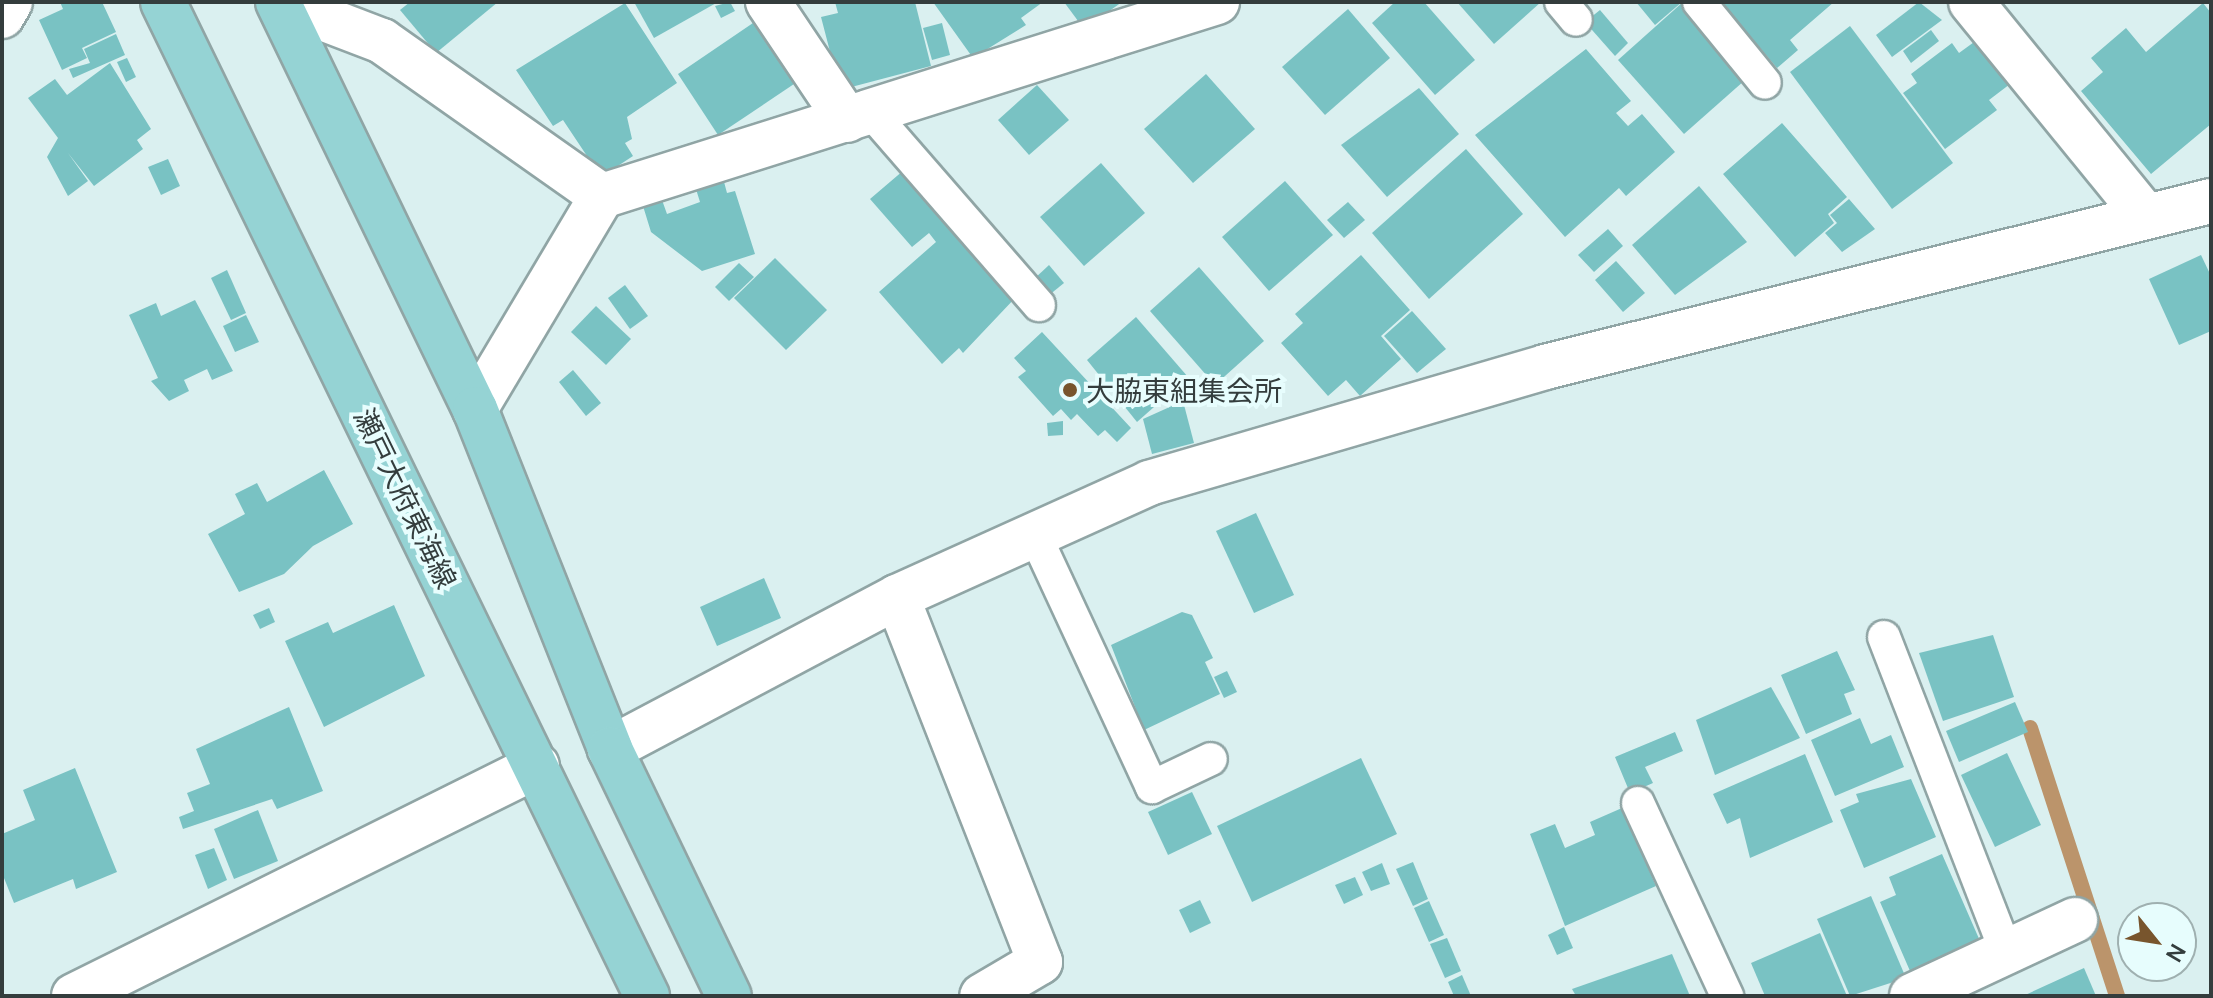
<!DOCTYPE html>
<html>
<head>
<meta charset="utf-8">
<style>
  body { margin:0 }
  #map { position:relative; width:2213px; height:998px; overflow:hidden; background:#daf0f0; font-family:Manrope,"Noto Sans JP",sans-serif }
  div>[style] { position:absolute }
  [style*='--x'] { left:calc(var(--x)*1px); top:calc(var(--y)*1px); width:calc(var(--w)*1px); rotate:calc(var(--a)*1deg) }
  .stream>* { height:16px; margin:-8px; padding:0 8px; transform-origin:8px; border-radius:8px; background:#bb946b }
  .building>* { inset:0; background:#79c2c3 }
  .roads { filter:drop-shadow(2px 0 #90a5a5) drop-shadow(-2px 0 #90a5a5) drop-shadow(0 2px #90a5a5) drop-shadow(0 -2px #90a5a5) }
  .service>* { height:32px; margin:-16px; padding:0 16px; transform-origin:16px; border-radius:16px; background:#fff }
  .minor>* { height:44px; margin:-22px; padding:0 22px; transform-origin:22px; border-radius:22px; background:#fff }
  .primary>* { height:44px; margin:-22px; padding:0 22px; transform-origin:22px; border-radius:22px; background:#95d3d4 }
  .dots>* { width:22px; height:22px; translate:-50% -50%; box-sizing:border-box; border:4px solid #e7fdfd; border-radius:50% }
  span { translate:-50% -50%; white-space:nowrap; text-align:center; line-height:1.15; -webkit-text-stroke:8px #e7fdfd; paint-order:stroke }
  .poi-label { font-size:28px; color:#343d3d }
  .left { translate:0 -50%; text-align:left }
  .street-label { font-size:28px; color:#343d3d }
  .frame { position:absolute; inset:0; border:4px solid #343d3d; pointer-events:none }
  .north { position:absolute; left:2117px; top:902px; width:80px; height:80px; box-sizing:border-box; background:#e7fdfd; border:2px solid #9fb0b0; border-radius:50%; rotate:120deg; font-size:22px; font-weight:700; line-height:32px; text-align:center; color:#343d3d }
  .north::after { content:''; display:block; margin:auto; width:28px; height:36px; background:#78552d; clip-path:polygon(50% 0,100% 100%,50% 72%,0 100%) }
</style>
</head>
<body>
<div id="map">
  <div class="stream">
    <div style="--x:2030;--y:728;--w:282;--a:72"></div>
  </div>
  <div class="building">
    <div style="clip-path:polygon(60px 2px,102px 2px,116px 32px,82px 48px,87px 58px,62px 70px,39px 20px,63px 9px)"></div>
    <div style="clip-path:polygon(410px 2px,498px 2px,436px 53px,400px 10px)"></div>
    <div style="clip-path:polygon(634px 2px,718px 2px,654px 38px)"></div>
    <div style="clip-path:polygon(730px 2px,735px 11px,721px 18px,715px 6px)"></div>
    <div style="clip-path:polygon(835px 2px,915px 2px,931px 66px,840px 90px,821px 17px,838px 13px)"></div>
    <div style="clip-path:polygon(933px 2px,1043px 2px,1021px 18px,1026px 25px,973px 58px)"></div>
    <div style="clip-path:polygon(1064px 2px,1122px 2px,1084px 29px)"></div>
    <div style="clip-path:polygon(1395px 2px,1424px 2px,1475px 60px,1435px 95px,1372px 23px)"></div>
    <div style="clip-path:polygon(1457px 2px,1541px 2px,1494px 44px)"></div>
    <div style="clip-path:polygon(1636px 2px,1682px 2px,1655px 25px)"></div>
    <div style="clip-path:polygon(1683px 2px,1753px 73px,1684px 134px,1618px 60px)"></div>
    <div style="clip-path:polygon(1721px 2px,1834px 2px,1790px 40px,1798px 50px,1777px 68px)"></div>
    <div style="clip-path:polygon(1919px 2px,1942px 20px,1892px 57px,1876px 35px)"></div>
    <div style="clip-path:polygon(625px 3px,677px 83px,627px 117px,632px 139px,625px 143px,633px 156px,601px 177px,563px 120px,553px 126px,516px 70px)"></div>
    <div style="clip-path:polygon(2203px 3px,2211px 13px,2211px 124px,2151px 174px,2081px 91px,2103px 72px,2091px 58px,2126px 28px,2146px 52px)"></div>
    <div style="clip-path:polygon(1348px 9px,1390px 58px,1325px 115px,1282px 67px)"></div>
    <div style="clip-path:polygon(1600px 10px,1628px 43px,1615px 56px,1585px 22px)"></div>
    <div style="clip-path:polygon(753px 23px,794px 84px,718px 135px,678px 74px)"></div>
    <div style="clip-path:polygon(942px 23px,950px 55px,932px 60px,923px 28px)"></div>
    <div style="clip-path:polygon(1850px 26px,1953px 163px,1892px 209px,1790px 72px)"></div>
    <div style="clip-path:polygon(1931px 30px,1939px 41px,1911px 63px,1903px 51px)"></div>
    <div style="clip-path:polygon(116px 34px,125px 55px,73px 78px,69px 69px,90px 63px,84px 49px)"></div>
    <div style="clip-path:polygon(1981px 37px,2014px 81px,1989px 100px,1997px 110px,1945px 149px,1903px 93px,1917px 83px,1911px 74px,1952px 43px,1959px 53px)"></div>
    <div style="clip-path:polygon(1586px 49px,1631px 101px,1616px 113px,1628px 126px,1642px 114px,1675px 152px,1626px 196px,1619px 188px,1565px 237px,1475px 135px)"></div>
    <div style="clip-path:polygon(127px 58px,136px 77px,126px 82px,117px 62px)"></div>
    <div style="clip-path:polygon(110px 63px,151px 129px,137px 140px,143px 149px,94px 186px,68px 153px,88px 181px,68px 196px,47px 157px,58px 138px,28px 98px,55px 79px,67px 95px)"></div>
    <div style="clip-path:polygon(1206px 74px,1255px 129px,1193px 183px,1144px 129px)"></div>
    <div style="clip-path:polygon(1037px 85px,1069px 120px,1029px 155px,998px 120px)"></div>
    <div style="clip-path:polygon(1419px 88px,1459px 134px,1387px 197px,1341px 145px)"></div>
    <div style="clip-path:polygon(1782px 123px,1847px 197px,1828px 214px,1834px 223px,1795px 257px,1723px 174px)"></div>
    <div style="clip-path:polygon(1466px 149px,1523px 214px,1429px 299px,1372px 233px)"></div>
    <div style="clip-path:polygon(168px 159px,180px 186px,161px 195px,148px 167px)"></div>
    <div style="clip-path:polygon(1101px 163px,1145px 213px,1084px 266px,1040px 217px)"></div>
    <div style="clip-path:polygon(904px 170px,1016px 297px,963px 353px,959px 348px,942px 364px,879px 292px,936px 242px,929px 233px,912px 247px,870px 199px)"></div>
    <div style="clip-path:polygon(723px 178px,727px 193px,735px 191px,755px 254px,702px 271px,651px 232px,643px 206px,662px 200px,667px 214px,700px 202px,695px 186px)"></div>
    <div style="clip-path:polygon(1285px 181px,1333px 235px,1269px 291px,1222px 237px)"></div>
    <div style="clip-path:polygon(1699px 186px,1747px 242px,1675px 295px,1632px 245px)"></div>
    <div style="clip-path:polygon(1849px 199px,1875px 229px,1842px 252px,1825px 233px,1837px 223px,1830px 215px)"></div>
    <div style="clip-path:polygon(1348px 202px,1365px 220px,1344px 238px,1327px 220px)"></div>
    <div style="clip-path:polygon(1608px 229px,1623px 246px,1594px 272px,1578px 255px)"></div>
    <div style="clip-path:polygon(1361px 255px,1410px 310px,1381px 336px,1401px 359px,1360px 396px,1346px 380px,1328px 396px,1281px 343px,1303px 323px,1295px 314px)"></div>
    <div style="clip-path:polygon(2201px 255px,2211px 276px,2211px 331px,2179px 345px,2149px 279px)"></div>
    <div style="clip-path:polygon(775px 258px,827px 310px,786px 350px,734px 298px)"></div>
    <div style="clip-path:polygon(1616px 261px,1645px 293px,1623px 312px,1595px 280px)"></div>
    <div style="clip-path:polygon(739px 263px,754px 277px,729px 301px,715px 287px)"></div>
    <div style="clip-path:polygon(1049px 265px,1064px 283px,1048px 296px,1033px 280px)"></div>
    <div style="clip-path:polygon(1199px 267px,1264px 341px,1215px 385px,1150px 311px)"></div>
    <div style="clip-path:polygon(227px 270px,246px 313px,231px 320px,211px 278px)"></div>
    <div style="clip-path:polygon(625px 285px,648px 316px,630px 329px,608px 298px)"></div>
    <div style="clip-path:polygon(195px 300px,233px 371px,212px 380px,207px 369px,184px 380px,189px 391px,169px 401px,151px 381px,158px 378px,129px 315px,156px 303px,161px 316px)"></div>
    <div style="clip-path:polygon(596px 306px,631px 339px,606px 365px,571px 332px)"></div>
    <div style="clip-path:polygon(1412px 311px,1446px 349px,1417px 373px,1384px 336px)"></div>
    <div style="clip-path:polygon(246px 315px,259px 342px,235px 352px,223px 326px)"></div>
    <div style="clip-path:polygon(1136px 317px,1188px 377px,1137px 422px,1087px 360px)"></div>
    <div style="clip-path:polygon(1042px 332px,1131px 428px,1117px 442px,1105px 430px,1098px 436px,1077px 414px,1071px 420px,1061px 409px,1053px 416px,1018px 377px,1026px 371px,1014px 358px)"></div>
    <div style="clip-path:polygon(573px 370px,601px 403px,586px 416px,559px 382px)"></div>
    <div style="clip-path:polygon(1183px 401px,1194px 443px,1152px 454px,1143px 419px)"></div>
    <div style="clip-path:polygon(1063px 421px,1063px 435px,1048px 436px,1047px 423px)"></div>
    <div style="clip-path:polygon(324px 470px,353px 524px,313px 546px,284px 574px,239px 592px,208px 534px,245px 514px,235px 494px,257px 483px,267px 502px)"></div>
    <div style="clip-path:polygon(1256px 513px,1294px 595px,1254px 613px,1216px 531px)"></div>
    <div style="clip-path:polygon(764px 578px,781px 618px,717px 646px,700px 607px)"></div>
    <div style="clip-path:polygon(394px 605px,425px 676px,324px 727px,285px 641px,328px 622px,333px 633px)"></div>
    <div style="clip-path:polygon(269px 608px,275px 622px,260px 629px,253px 615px)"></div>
    <div style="clip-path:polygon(1182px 612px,1192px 615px,1213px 658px,1205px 662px,1220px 694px,1144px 730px,1111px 645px)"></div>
    <div style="clip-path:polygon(1993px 635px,2014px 697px,1943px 721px,1919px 653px)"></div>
    <div style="clip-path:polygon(1837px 651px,1855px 690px,1844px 694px,1852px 714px,1806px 734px,1781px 675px)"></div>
    <div style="clip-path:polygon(1227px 671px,1237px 692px,1224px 698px,1214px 677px)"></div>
    <div style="clip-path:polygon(1771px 687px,1800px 738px,1715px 775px,1696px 720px)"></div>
    <div style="clip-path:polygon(2015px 702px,2028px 732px,1959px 762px,1946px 731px)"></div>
    <div style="clip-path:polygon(289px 707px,323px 791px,277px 809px,272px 799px,183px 829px,179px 817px,194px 811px,187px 793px,210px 784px,196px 749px)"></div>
    <div style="clip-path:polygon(1860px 718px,1871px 744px,1891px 735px,1904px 767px,1835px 796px,1811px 740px)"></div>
    <div style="clip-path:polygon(1675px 732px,1683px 751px,1645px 767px,1653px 783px,1630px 793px,1615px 757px)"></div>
    <div style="clip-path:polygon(2007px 753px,2041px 825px,1995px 847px,1961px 775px)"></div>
    <div style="clip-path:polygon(1805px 754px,1833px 822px,1750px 858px,1740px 818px,1727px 824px,1713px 794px)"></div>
    <div style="clip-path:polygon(1361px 758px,1397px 834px,1252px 902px,1217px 826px)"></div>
    <div style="clip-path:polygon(75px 768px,117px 872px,76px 889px,73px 879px,14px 903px,2px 873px,2px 834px,35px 820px,23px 790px)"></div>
    <div style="clip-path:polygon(1911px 779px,1936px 837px,1864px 868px,1840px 810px,1859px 802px,1856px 794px)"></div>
    <div style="clip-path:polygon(1192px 792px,1212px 834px,1168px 855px,1148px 812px)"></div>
    <div style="clip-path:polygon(1622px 808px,1656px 886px,1565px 926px,1530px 834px,1555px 824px,1565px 848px,1595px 835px,1590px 822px)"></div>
    <div style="clip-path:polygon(258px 810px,278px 861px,234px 879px,214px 829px)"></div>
    <div style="clip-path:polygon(214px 848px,227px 880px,208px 889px,195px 855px)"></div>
    <div style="clip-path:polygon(1942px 854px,1980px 941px,1910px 971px,1880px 902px,1896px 895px,1889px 877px)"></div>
    <div style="clip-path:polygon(1413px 862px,1428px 899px,1413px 906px,1396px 869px)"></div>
    <div style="clip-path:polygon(1382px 863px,1390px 884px,1371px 891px,1362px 872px)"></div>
    <div style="clip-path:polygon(1355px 877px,1363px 895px,1344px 904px,1335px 885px)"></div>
    <div style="clip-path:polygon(1871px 896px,1906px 978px,1850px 996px,1817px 919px)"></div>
    <div style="clip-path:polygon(1200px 900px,1211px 923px,1190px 933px,1179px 910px)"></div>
    <div style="clip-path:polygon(1429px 901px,1444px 935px,1429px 942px,1414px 908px)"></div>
    <div style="clip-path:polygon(1564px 927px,1573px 948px,1557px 955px,1548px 935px)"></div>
    <div style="clip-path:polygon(1820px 933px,1847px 996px,1765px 996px,1751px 963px)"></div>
    <div style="clip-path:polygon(1447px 938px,1461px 971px,1445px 978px,1430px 944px)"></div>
    <div style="clip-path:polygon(1672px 954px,1690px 996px,1576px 996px,1572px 989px)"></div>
    <div style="clip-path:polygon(2084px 968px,2096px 996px,2023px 996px)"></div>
    <div style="clip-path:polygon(1462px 975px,1471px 996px,1454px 996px,1448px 982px)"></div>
  </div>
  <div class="roads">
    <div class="service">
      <div style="--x:1561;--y:2;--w:23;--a:50"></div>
      <div style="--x:1699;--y:2;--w:104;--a:50.8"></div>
      <div style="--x:871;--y:112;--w:256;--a:49"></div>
      <div style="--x:1035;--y:535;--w:278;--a:65.1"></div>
      <div style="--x:1152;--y:787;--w:65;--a:-25.4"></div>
      <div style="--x:1884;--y:637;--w:338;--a:68.8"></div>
      <div style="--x:1638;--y:803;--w:213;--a:65.2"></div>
    </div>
    <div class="minor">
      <div style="--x:280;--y:2;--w:109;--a:20.9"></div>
      <div style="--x:382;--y:41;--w:269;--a:35.2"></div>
      <div style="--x:602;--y:196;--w:645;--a:-17.51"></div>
      <div style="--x:768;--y:2;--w:142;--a:56.2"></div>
      <div style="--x:1971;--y:2;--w:275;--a:50.8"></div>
      <div style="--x:2;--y:16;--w:16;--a:-60"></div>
      <div style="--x:475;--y:409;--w:248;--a:-59.2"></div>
      <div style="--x:897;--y:597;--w:392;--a:68.6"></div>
      <div style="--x:1040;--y:962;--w:67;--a:149.6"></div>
      <div style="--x:610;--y:749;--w:325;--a:-27.9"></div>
      <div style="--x:897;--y:597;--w:277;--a:-24.3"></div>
      <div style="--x:1149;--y:483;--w:413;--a:-16.3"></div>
      <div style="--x:1545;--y:367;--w:686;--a:-14"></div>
      <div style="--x:74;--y:996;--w:517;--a:-26.42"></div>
      <div style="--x:1912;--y:996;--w:180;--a:-25"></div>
    </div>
    <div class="primary">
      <div style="--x:163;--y:2;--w:1106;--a:64.04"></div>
      <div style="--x:278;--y:2;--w:452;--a:64.2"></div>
      <div style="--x:475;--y:409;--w:366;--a:68.3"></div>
      <div style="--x:610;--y:749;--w:274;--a:64.3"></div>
    </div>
  </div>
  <div class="dots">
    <div style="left:1070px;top:390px;background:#78552d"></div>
  </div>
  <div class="poi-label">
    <span class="left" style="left:1086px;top:390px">大脇東組集会所</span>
  </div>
  <div class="street-label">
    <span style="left:406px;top:498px;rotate:64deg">瀬戸大府東海線</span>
  </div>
  <div class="frame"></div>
  <div class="north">N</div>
</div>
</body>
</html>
